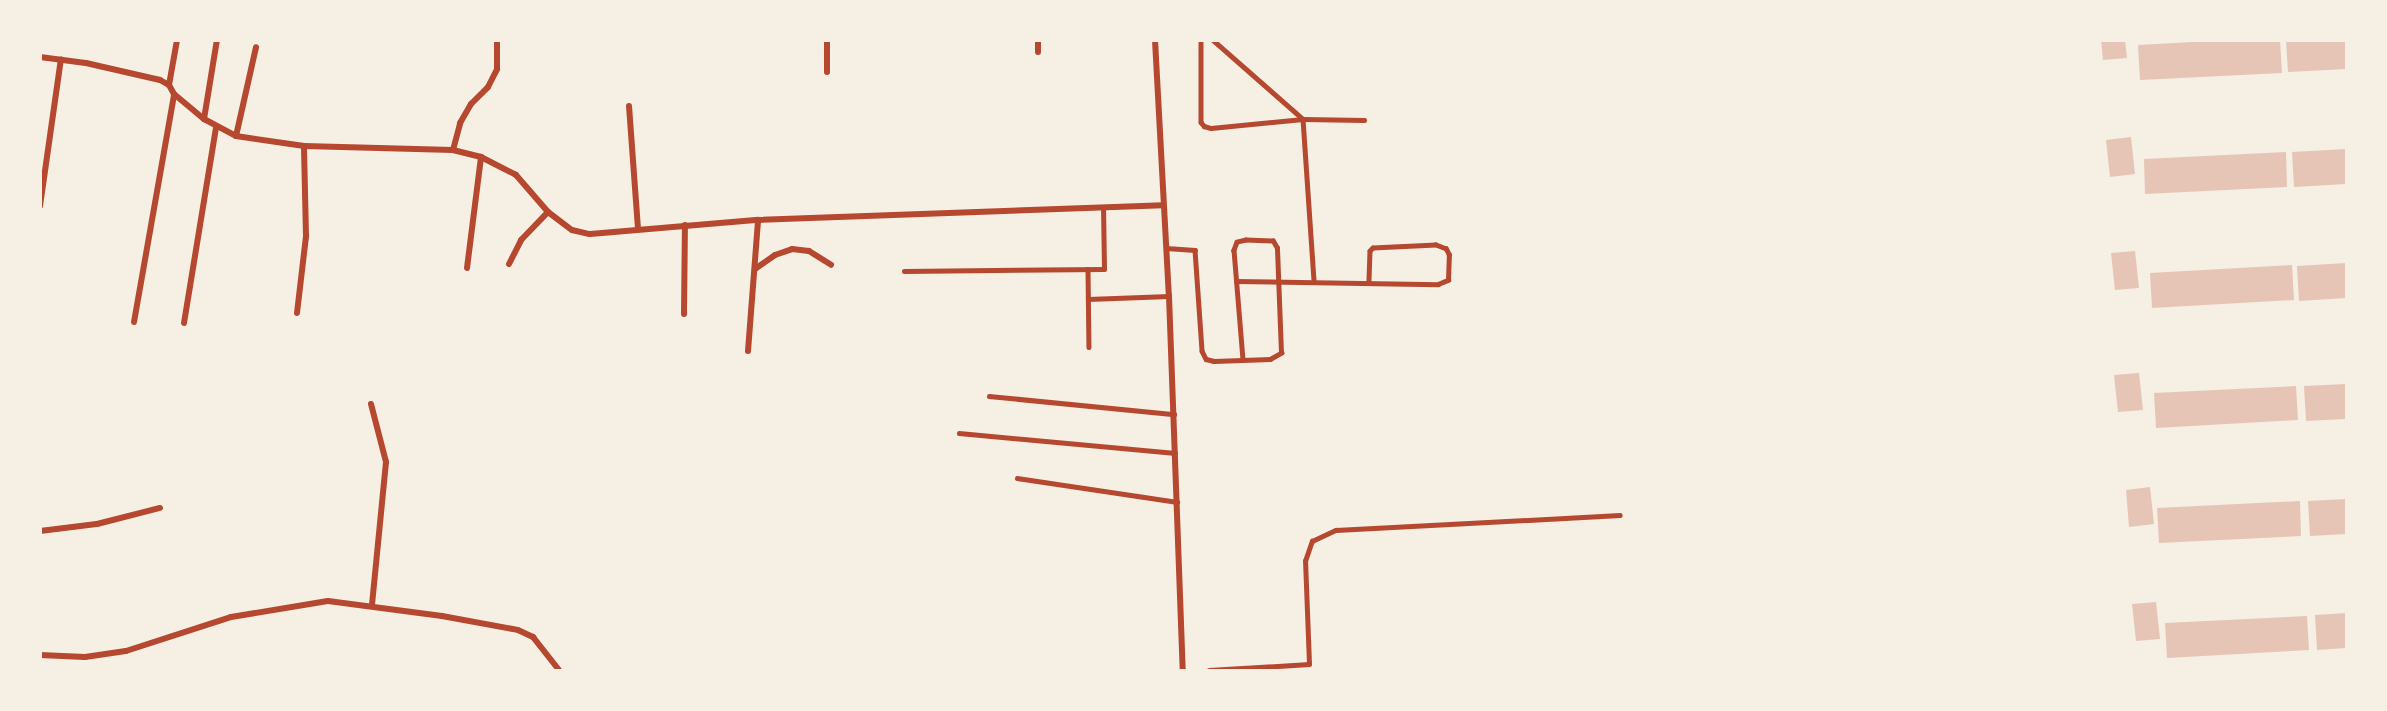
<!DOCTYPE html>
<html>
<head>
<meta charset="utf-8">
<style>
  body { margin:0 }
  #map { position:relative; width:2387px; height:711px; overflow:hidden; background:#f6efe4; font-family:Figtree,sans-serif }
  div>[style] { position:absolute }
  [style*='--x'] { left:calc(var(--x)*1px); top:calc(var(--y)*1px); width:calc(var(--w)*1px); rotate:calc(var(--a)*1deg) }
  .building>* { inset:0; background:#e6c5b7 }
  .service>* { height:4.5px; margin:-2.25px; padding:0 2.25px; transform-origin:2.25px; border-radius:2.25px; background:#b5482f }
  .minor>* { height:6px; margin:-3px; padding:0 3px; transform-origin:3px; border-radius:3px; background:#b5482f }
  span { translate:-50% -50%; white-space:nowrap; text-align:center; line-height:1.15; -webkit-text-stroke:6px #f6efe4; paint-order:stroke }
  .frame { position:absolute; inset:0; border:42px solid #f6efe4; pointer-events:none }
</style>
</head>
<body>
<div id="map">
  <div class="building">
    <div style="clip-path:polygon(2101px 40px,2125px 40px,2127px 58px,2103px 60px)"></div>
    <div style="clip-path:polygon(2229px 40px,2280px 40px,2282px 73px,2140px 80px,2138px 45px)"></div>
    <div style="clip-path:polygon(2286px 40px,2346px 40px,2346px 69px,2288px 72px)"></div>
    <div style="clip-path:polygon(2131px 137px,2135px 174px,2110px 177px,2106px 140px)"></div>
    <div style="clip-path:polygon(2346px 149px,2346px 184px,2294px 187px,2292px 152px)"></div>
    <div style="clip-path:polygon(2286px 152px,2287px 187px,2145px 194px,2144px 159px)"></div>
    <div style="clip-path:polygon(2135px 251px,2139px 288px,2115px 290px,2111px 253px)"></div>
    <div style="clip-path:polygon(2346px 263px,2346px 298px,2299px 301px,2297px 266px)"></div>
    <div style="clip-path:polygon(2292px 265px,2294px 300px,2152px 308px,2150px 273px)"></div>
    <div style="clip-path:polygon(2139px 373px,2143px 410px,2118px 412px,2114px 375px)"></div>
    <div style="clip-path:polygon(2346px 384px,2346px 419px,2306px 421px,2304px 386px)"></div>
    <div style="clip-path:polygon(2296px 386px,2298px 420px,2156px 428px,2154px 393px)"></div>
    <div style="clip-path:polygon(2150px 487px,2154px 524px,2129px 527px,2126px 490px)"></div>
    <div style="clip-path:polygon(2346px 499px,2346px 534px,2310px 536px,2308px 501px)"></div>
    <div style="clip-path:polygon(2300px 501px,2301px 536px,2159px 543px,2157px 508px)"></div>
    <div style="clip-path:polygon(2156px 602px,2160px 639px,2136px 641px,2132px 604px)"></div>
    <div style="clip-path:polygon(2346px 613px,2346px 648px,2317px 650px,2315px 615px)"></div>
    <div style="clip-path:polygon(2307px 616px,2309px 650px,2167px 658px,2165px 623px)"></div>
  </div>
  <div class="service">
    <div style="--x:1201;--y:40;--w:82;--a:90"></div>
    <div style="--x:1201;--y:122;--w:5;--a:53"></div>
    <div style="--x:1204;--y:126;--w:7;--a:16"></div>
    <div style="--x:1211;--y:128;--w:92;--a:-5.6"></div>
    <div style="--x:1303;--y:119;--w:161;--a:86.1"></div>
    <div style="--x:1213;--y:40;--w:120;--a:41.3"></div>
    <div style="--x:1303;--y:119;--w:61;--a:0.9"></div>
    <div style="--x:1166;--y:248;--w:29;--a:4"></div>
    <div style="--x:1195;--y:250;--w:101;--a:86"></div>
    <div style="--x:1202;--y:351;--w:9;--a:63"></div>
    <div style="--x:1206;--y:359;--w:8;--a:14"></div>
    <div style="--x:1214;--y:361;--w:56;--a:-2"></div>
    <div style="--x:1270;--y:359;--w:13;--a:-29"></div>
    <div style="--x:1281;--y:353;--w:105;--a:-92.2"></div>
    <div style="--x:1277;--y:248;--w:8;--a:-120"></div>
    <div style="--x:1273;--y:241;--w:27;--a:-178"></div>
    <div style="--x:1246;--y:240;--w:9;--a:167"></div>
    <div style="--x:1237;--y:242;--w:9;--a:111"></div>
    <div style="--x:1234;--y:250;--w:110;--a:85.3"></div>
    <div style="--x:1088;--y:269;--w:78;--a:89.3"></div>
    <div style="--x:904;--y:271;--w:200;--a:-0.6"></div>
    <div style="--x:1104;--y:269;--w:61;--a:-90.9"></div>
    <div style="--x:1236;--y:281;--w:202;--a:0.9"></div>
    <div style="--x:1438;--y:284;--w:11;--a:-22"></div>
    <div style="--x:1448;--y:280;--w:25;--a:-88"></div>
    <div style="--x:1449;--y:255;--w:7;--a:-117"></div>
    <div style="--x:1446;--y:249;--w:11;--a:-158"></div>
    <div style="--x:1436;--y:245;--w:63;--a:177.3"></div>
    <div style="--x:1373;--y:248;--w:4;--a:135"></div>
    <div style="--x:1370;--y:251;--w:31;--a:92"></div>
    <div style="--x:1088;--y:299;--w:81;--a:-2.1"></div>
    <div style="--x:989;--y:396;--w:186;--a:5.6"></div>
    <div style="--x:959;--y:433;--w:217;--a:5.3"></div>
    <div style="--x:1017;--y:478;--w:162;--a:8.5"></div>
    <div style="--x:1209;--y:670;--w:100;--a:-3.4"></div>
    <div style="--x:1309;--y:664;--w:103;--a:-92.2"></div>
    <div style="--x:1305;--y:561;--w:21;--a:-71"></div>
    <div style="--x:1312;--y:541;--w:26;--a:-25"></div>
    <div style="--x:1336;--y:530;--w:284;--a:-3"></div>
  </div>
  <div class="minor">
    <div style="--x:1038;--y:40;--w:12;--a:90"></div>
    <div style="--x:1155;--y:40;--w:256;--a:86.9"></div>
    <div style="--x:1169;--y:296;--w:374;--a:87.9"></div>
    <div style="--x:40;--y:57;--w:46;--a:7.4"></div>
    <div style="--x:86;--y:63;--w:76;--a:12.9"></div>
    <div style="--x:160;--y:80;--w:10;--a:29"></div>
    <div style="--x:169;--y:85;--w:10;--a:61"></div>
    <div style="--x:174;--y:94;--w:39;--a:40"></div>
    <div style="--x:204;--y:119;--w:36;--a:28"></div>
    <div style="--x:236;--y:136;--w:69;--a:8.4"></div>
    <div style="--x:304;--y:146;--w:149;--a:1.5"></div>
    <div style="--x:453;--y:150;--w:29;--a:14"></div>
    <div style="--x:481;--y:157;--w:39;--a:27"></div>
    <div style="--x:516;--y:175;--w:49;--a:49.1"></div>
    <div style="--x:548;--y:212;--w:30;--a:37"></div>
    <div style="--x:572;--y:230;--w:18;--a:13"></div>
    <div style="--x:590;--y:234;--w:169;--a:-4.8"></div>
    <div style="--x:758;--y:220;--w:405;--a:-2.1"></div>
    <div style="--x:827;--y:72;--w:32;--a:-90"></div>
    <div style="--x:169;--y:85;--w:46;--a:-79.9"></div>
    <div style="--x:629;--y:106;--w:123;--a:85.8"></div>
    <div style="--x:204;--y:119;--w:80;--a:-80.7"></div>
    <div style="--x:236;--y:136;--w:91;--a:-77.3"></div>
    <div style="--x:453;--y:150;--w:28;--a:-75"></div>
    <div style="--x:460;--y:123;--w:22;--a:-60"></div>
    <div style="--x:471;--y:104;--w:24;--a:-45"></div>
    <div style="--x:488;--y:87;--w:20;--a:-63"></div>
    <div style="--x:497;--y:69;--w:29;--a:-90"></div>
    <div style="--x:40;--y:206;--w:148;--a:-81.9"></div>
    <div style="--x:509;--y:264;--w:27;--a:-63"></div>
    <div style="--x:521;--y:240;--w:39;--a:-46"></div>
    <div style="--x:467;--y:268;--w:112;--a:-82.8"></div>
    <div style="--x:755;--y:269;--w:24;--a:-35"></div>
    <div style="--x:775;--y:255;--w:18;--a:-19"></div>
    <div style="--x:792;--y:249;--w:17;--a:7"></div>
    <div style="--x:809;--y:251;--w:26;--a:32"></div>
    <div style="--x:297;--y:313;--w:78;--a:-83.3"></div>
    <div style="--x:306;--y:236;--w:90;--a:-91.3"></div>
    <div style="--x:684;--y:314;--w:89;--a:-89.4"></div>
    <div style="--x:134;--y:322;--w:231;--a:-80"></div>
    <div style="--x:184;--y:323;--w:199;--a:-80.7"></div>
    <div style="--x:748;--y:351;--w:131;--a:-85.6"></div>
    <div style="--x:371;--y:404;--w:60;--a:75.5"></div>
    <div style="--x:386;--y:462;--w:144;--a:95.6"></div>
    <div style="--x:40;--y:531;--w:57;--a:-7"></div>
    <div style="--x:97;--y:524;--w:65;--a:-14.3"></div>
    <div style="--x:40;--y:655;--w:45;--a:2.5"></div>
    <div style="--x:85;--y:657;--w:41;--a:-8.3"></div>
    <div style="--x:126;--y:651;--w:110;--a:-17.9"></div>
    <div style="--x:231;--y:617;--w:98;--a:-9.4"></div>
    <div style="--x:328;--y:601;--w:115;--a:7.5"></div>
    <div style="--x:442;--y:616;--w:77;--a:10.4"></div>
    <div style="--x:518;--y:630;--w:17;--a:25"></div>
    <div style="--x:533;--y:637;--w:42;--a:51.8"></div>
  </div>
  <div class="frame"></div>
</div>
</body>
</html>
